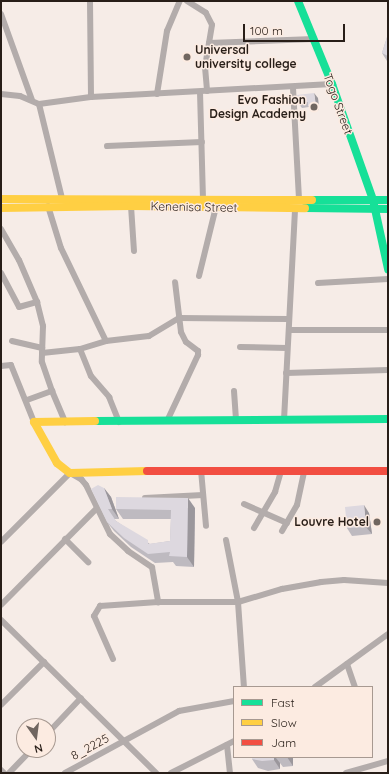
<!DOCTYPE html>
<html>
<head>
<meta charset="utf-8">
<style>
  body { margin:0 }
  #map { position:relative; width:389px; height:774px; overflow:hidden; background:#f6ece7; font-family:Quicksand,sans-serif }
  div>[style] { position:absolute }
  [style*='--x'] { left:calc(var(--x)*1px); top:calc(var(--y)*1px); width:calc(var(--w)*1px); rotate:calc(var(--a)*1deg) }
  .street>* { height:6px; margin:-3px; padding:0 3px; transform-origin:3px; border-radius:3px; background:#b3acab }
  .fast>* { height:8px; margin:-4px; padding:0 4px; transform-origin:4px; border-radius:4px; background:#16e098 }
  .slow>* { height:8px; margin:-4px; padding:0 4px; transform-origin:4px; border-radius:4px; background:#ffcf43 }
  .jam>* { height:8px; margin:-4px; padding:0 4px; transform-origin:4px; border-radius:4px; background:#f24e42 }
  .wall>* { inset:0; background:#bebac0 }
  .shaded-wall>* { inset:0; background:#9b979c }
  .building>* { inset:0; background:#ddd8df }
  .dots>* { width:11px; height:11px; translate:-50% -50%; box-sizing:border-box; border:2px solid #fcebe1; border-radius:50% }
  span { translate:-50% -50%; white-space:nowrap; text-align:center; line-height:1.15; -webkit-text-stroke:3px #fcebe1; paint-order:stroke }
  .poi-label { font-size:12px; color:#281e18; font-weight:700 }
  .left { translate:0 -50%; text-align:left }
  .right { translate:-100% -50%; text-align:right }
  .street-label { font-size:12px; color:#281e18 }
  .frame { position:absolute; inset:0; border:2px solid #281e18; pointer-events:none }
  .legend { position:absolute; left:233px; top:686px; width:140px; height:72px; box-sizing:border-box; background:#fcebe1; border:1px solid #a79991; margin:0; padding:5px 7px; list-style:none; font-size:12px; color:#281e18 }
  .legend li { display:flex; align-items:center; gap:8px; height:20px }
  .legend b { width:20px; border:1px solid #a79991 }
  .north { position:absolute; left:16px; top:718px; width:40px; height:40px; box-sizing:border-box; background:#fcebe1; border:1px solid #a79991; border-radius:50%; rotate:166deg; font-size:11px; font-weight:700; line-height:16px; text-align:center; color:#281e18 }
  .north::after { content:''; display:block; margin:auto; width:14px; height:18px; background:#706660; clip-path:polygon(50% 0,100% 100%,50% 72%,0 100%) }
  .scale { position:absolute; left:243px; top:24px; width:102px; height:18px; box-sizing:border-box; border:2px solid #281e18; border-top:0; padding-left:5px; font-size:12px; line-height:14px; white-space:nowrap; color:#281e18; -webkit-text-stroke:3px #fcebe1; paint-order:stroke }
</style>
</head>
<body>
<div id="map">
  <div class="street">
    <div style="--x:90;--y:1;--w:96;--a:89.4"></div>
    <div style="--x:187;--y:1;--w:22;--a:32"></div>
    <div style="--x:206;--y:13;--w:13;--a:63"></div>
    <div style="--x:212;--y:25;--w:43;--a:99.5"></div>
    <div style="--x:205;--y:67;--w:24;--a:85"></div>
    <div style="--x:1;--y:14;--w:91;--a:70.2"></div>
    <div style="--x:209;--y:43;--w:105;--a:-2.2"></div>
    <div style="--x:293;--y:88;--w:112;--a:86.9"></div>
    <div style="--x:200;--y:92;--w:107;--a:88.4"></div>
    <div style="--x:1;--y:94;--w:19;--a:6"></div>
    <div style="--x:20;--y:96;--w:21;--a:23"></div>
    <div style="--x:39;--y:104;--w:52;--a:-7.7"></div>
    <div style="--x:91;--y:97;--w:241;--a:-3.1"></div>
    <div style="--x:157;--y:94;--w:64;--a:-81"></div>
    <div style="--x:167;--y:31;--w:33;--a:-67"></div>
    <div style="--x:39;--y:104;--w:97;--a:76.3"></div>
    <div style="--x:107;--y:146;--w:95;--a:-2.4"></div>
    <div style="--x:48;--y:206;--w:44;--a:72.8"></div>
    <div style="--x:61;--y:248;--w:103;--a:64.2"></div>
    <div style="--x:106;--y:341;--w:43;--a:-6.6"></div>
    <div style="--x:149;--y:336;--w:35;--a:-31"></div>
    <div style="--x:179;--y:318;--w:110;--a:0.5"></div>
    <div style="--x:131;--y:206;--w:45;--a:86.2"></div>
    <div style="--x:1;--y:229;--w:36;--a:60"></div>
    <div style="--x:19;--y:260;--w:46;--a:66.8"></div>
    <div style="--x:37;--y:302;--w:25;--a:76"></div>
    <div style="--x:43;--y:326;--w:36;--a:92"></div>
    <div style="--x:42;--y:362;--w:31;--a:71"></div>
    <div style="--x:1;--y:273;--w:38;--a:62"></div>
    <div style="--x:19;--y:307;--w:19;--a:-16"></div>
    <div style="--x:199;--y:276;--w:71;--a:-76.2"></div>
    <div style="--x:318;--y:283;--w:70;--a:-3.3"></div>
    <div style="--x:289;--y:330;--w:99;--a:0"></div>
    <div style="--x:12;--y:341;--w:31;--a:13"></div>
    <div style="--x:240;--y:347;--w:47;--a:1.2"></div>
    <div style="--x:80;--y:349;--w:29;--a:68"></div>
    <div style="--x:91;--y:376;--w:28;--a:49"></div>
    <div style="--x:109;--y:397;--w:27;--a:68"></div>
    <div style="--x:42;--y:353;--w:38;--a:-6"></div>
    <div style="--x:80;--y:349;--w:27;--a:-17"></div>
    <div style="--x:1;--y:366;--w:10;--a:-6"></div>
    <div style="--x:11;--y:365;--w:61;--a:68"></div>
    <div style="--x:286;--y:373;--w:102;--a:-1.7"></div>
    <div style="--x:234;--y:391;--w:28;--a:86"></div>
    <div style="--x:27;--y:400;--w:27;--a:-20"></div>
    <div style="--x:52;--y:391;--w:34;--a:67"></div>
    <div style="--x:168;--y:419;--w:71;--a:-64.9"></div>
    <div style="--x:198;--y:355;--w:4;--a:-90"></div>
    <div style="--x:198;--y:351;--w:15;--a:-143"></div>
    <div style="--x:186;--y:342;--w:11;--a:-117"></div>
    <div style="--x:181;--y:332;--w:50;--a:-96.8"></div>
    <div style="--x:284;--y:420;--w:212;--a:-87"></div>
    <div style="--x:201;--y:470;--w:56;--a:84.9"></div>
    <div style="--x:145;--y:498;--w:58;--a:-3"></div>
    <div style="--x:244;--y:504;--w:47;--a:23.8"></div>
    <div style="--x:254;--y:528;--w:42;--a:-59.7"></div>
    <div style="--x:275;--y:492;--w:22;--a:-74"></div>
    <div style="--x:282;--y:531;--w:30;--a:-60"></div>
    <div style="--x:297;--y:505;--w:35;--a:-78"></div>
    <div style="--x:65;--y:539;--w:33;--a:45"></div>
    <div style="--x:226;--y:540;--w:63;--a:79"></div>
    <div style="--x:238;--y:602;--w:85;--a:86"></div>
    <div style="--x:1;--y:542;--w:98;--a:-45"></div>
    <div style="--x:70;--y:473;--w:13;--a:29"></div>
    <div style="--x:81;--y:479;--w:8;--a:50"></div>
    <div style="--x:86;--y:485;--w:55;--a:63.9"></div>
    <div style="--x:110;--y:534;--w:25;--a:43"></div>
    <div style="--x:128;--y:551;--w:29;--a:34"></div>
    <div style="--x:152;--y:567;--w:36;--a:80"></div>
    <div style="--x:1;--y:605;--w:135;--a:-45.3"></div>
    <div style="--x:1;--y:620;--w:218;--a:44.6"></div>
    <div style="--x:113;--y:659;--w:47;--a:-113.8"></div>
    <div style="--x:94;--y:616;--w:12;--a:-59"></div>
    <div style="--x:100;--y:606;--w:58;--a:-3.9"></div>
    <div style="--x:158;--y:602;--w:80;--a:0"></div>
    <div style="--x:238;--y:602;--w:46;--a:-16.5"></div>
    <div style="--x:282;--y:589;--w:40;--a:-10"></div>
    <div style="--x:321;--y:582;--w:23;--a:-5"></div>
    <div style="--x:344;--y:580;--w:44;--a:3.9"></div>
    <div style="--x:347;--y:664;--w:24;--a:71"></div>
    <div style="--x:315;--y:687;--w:90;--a:-36"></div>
    <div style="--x:1;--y:705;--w:61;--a:-45"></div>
    <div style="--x:48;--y:733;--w:48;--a:-46.7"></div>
    <div style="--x:227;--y:745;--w:28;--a:84"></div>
    <div style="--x:1;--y:770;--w:4;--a:45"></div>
    <div style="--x:9;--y:773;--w:32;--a:-46"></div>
    <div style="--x:65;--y:773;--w:130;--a:-28.5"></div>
    <div style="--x:179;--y:711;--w:56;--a:-10.3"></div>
    <div style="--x:171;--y:773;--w:71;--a:-26.9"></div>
    <div style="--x:346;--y:773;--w:44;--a:-15.9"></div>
  </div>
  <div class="fast">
    <div style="--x:298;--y:1;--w:90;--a:67.7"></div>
    <div style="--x:332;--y:84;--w:123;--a:70.5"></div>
    <div style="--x:373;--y:200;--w:71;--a:77.7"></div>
    <div style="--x:312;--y:200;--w:76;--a:0"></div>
    <div style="--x:305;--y:208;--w:83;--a:0.7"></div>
    <div style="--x:95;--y:421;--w:293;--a:-0.4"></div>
  </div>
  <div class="slow">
    <div style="--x:1;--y:199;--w:311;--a:0.2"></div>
    <div style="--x:1;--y:208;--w:130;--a:-0.9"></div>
    <div style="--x:131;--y:206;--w:174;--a:0.7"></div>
    <div style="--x:95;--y:421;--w:61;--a:179.1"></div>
    <div style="--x:34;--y:422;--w:47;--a:60.7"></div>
    <div style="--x:57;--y:463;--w:16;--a:38"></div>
    <div style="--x:70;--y:473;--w:77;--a:-1.5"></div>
  </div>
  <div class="jam">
    <div style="--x:147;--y:471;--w:241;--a:0"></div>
  </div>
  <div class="wall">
    <div style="clip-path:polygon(388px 34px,388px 61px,387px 61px,382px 53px)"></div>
    <div style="clip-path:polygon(318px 98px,319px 110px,312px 111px,309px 107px,302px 108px,298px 103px)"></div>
    <div style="clip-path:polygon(104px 488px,111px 497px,119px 519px,114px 519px,116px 521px,150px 544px,170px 541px,171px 519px,123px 519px,116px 509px,195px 508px,194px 567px,176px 566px,173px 562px,155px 563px,131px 547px,114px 531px,107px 522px)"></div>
    <div style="clip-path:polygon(369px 513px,372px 534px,352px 536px,347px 528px)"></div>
    <div style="clip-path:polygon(252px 757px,293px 757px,293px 766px,283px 767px,280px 763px,280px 769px,268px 771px,258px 768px,252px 759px)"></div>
  </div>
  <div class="shaded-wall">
    <div style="clip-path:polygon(314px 93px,318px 98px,319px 110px,316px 105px)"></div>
    <div style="clip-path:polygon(104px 488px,111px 497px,119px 519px,112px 509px)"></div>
    <div style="clip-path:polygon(188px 498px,195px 508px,194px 567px,187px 557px)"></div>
    <div style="clip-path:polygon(364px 505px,369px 513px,372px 534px,366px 527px)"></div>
    <div style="clip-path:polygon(274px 757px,280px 757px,276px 758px,280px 763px,280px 769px,274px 760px)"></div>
    <div style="clip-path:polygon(287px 757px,293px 757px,293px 766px)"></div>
  </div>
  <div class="building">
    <div style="clip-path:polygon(388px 34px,388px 56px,382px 53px)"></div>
    <div style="clip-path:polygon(314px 93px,316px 105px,308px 106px,308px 102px,298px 103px,297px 95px)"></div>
    <div style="clip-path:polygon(98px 485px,104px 488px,112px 509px,108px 509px,116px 521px,148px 540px,148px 544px,170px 541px,171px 510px,116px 509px,116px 497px,188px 498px,187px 557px,169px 556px,170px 552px,148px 554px,124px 538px,107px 522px,91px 489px)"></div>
    <div style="clip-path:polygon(364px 505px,366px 527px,347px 528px,345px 507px)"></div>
    <div style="clip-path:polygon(252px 757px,274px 757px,274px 760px,262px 761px,252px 759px)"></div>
  </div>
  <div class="dots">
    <div style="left:187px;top:57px;background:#706660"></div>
    <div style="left:314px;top:107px;background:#706660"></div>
    <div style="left:377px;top:522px;background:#706660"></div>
  </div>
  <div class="poi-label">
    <span class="left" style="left:195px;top:57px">Universal<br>university college</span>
    <span class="right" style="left:306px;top:107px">Evo Fashion<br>Design Academy</span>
    <span class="right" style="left:369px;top:522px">Louvre Hotel</span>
  </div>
  <div class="street-label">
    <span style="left:338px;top:104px;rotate:70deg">Togo Street</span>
    <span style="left:194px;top:207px;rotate:1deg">Kenenisa Street</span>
    <span style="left:90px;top:747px;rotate:-28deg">8_2225</span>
  </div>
  <div class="frame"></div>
  <ul class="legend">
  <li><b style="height:5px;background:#16e098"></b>Fast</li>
  <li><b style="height:5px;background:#ffcf43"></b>Slow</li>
  <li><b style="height:5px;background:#f24e42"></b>Jam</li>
  </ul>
  <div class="north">N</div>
  <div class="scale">100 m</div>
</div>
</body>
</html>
